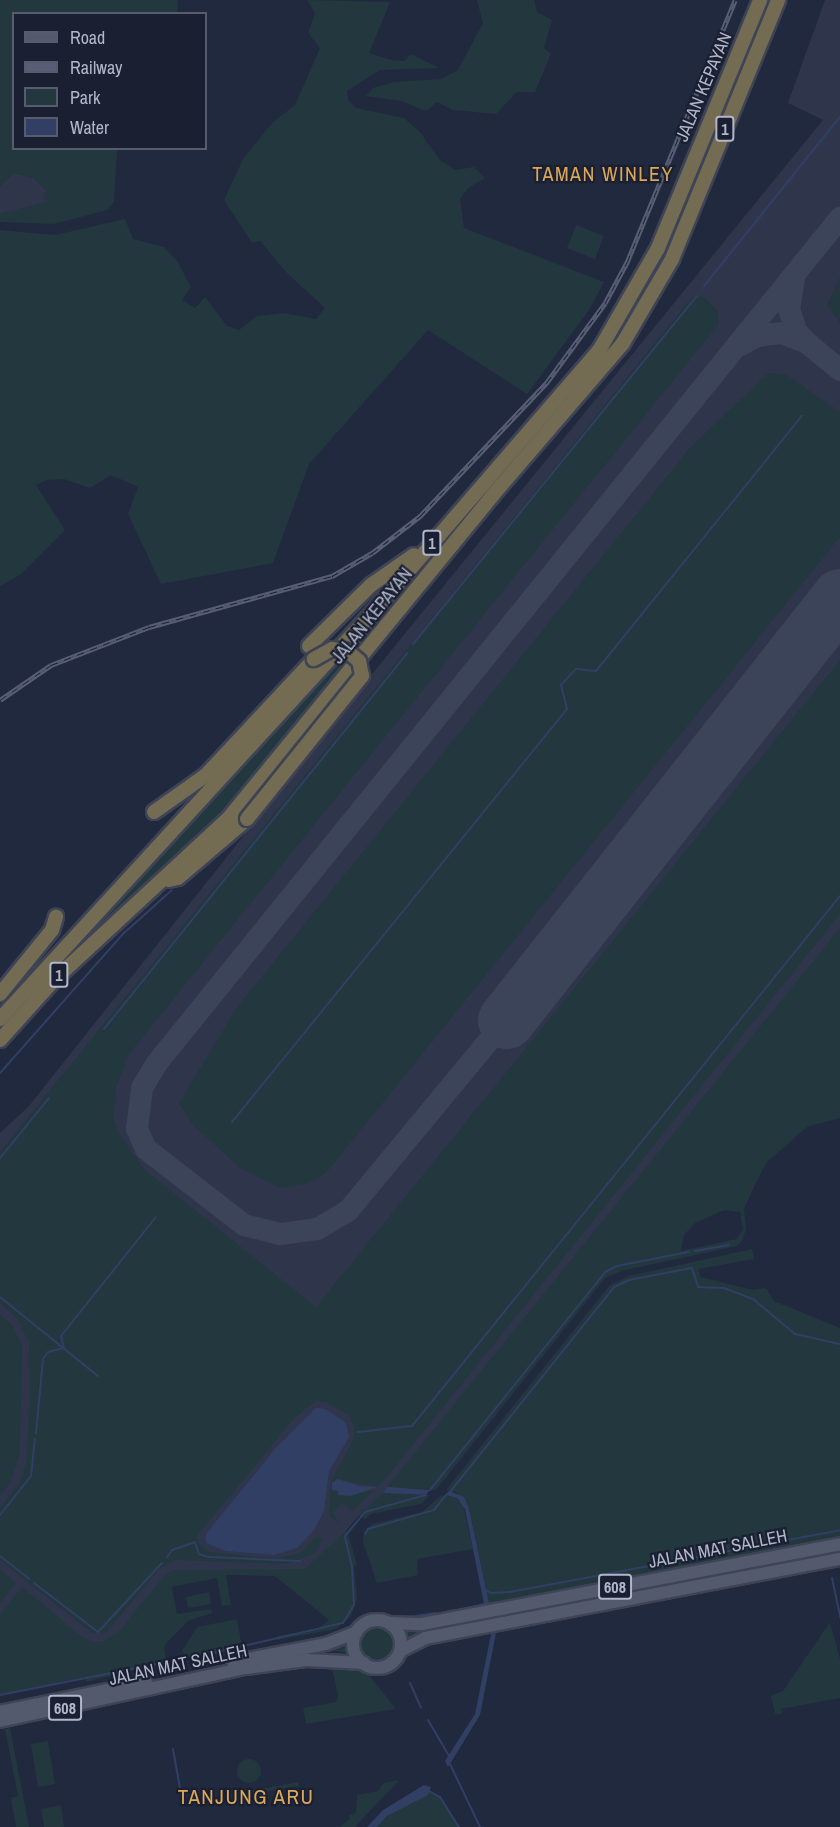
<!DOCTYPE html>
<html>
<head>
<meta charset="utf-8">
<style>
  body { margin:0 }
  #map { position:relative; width:840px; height:1827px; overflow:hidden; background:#21293e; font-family:"Archivo Narrow",sans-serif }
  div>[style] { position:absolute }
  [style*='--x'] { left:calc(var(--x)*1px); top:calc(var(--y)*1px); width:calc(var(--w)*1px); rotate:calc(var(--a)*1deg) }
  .airport>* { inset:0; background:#2f364b }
  .green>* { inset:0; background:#23373f }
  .round { border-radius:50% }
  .water>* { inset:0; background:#323f64 }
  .stream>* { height:2px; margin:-1px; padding:0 1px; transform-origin:1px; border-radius:1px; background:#323f64 }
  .taxiway>* { height:22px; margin:-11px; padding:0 11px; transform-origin:11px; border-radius:11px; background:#3c445a }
  .runway>* { height:57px; margin:-28.5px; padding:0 28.5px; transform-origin:28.5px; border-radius:28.5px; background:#3c445a }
  .roads { filter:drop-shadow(2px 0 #3e4456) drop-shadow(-2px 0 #3e4456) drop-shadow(0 2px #3e4456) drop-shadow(0 -2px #3e4456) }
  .primary>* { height:12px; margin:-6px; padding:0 6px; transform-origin:6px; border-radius:6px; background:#535a6e }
  .primary>.ring { margin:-6px; padding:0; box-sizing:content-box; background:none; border:12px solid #535a6e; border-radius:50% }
  .highway>* { height:14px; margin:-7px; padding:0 7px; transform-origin:7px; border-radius:7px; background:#746c52 }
  .rail>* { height:4.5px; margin-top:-2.25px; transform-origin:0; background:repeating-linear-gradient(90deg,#1a2032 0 7px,#575e75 0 14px); box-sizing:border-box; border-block:2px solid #575e75 }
  .bridges { filter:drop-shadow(2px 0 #3d4355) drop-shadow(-2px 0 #3d4355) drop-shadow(0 2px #3d4355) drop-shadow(0 -2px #3d4355) }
  .highway-bridge>* { height:14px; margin:-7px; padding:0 7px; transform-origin:7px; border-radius:7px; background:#746c52 }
  span { translate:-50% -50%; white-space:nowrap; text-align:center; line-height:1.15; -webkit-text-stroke:4.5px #1a2032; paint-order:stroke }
  .shield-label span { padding:2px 4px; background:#1a2032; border:2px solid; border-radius:4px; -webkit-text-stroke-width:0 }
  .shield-label { font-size:16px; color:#b1b6c9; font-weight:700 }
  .street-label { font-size:18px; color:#b1b6c9 }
  .neighbourhood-label { font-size:20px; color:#dca759; letter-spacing:1.5px }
  .quarter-label { font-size:21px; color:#dca759; letter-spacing:1.5px }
  .legend { position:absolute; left:12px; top:12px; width:195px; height:138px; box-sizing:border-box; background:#1a2032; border:2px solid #565c6e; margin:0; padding:8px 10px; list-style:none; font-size:18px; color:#b1b6c9 }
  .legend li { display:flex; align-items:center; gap:12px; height:30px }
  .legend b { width:30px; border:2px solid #565c6e }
</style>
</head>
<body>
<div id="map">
  <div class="airport">
    <div style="clip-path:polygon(825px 0,840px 0,840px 947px,390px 1504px,363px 1511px,336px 1542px,326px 1614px,275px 1576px,180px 1571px,94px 1671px,0 1686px,0 1133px,29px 1106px,381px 663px,823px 120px,788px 103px)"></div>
    <div style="clip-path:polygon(14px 173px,34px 178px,45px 189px,45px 203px,0 214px,0 186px)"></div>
  </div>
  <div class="green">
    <div style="clip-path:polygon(0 0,178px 0,177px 13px,14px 14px,14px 148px,117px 149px,114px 202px,107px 210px,54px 224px,0 222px,0 214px,45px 202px,45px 189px,34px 178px,14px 173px,0 186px)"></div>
    <div style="clip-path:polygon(307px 0,390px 2px,369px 53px,394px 61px,404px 61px,411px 54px,439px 68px,380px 70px,347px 91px,348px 100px,356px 108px,404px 118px,420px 132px,439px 159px,455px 170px,474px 167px,485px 178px,468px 188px,460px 199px,464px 228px,604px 282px,589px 310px,527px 394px,428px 330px,309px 464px,273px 563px,161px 584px,128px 514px,138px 487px,111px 475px,90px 488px,64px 479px,47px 480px,36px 485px,65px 530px,20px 575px,0 586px,0 230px,55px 235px,125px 219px,133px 239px,164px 247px,177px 261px,191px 287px,182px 300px,195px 308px,205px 297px,227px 326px,239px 330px,257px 316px,284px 313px,316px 319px,325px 308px,287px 273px,260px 241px,252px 243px,224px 200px,243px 159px,272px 123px,295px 105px,320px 48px,308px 33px,315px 13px)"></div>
    <div style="clip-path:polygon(477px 0,534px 0,537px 12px,552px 20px,544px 48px,551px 54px,535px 92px,517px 92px,496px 114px,452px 110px,437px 102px,426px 111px,401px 101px,366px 96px,373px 88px,394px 82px,441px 79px,458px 70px,483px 23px)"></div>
    <div style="clip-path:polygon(766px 0,769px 0,675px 234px,648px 288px,607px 352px,647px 288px,673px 233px)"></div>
    <div style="clip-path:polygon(576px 225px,604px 236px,595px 259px,567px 248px)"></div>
    <div style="clip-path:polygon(840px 277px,840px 323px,827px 305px)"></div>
    <div style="clip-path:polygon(702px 296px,718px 311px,719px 324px,129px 1054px,116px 1087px,113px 1117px,117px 1131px,144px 1169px,316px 1307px,840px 660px,840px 914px,387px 1477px,377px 1487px,338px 1479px,338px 1494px,373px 1491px,353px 1511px,341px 1503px,333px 1513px,340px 1524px,329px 1516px,331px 1482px,354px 1438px,354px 1426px,348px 1415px,326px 1402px,316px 1401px,293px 1420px,196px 1537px,199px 1544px,210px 1552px,276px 1559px,300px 1553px,318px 1535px,322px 1540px,315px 1553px,287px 1564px,175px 1560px,158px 1570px,107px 1632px,92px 1633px,0 1560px,0 1508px,20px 1482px,26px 1462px,30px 1397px,29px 1342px,16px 1317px,0 1303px,0 1152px,692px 297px)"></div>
    <div style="clip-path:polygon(768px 373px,787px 375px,840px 412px,840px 537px,326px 1173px,310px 1183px,280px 1188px,240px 1168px,193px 1125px,179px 1103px,238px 1006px,690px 448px)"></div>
    <div style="clip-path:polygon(469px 511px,223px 813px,106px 918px,0 1029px,318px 683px)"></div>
    <div style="clip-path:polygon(evenodd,840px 928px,840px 1118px,807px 1127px,766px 1163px,744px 1208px,746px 1229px,742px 1241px,737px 1246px,621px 1271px,605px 1278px,436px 1490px,387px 1487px,840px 928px,724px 1210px,740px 1212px,743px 1229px,737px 1239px,681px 1251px,684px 1235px,695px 1223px,724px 1210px)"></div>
    <div style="clip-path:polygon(752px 1249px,754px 1259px,699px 1269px,700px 1277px,753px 1290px,766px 1288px,774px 1301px,840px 1328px,840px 1537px,489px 1603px,469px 1509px,456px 1492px,446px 1490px,610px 1285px,629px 1276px)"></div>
    <div style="clip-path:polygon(0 1315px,13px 1326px,22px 1347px,20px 1453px,11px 1481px,0 1496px)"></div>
    <div style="clip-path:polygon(383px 1493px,426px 1495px,430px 1495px,421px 1504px,371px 1514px,365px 1519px,359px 1515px)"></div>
    <div style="clip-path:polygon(442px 1495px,457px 1498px,463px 1505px,473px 1549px,417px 1559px,418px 1575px,377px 1583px,363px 1542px,364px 1532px,373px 1524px,422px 1512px)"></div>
    <div style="clip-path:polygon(347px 1530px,357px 1565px,354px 1566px,357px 1598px,351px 1616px,336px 1629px,277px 1640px,277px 1636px,316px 1630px,329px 1620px,275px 1576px,226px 1575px,231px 1605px,222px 1606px,217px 1578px,172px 1587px,177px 1614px,211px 1609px,212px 1613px,188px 1621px,171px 1638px,164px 1646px,166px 1662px,86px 1682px,85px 1677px,0 1695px,0 1614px,22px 1587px,81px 1636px,93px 1642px,105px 1641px,121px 1629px,163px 1577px,173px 1570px,305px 1569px)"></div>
    <div style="clip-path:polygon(840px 1549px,840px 1555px,721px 1577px,720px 1572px)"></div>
    <div style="clip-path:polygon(0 1570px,16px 1583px,0 1603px)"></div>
    <div style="clip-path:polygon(209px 1592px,211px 1604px,188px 1608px,186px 1597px)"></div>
    <div style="clip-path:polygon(550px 1604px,552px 1609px,406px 1641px,404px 1630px)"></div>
    <div style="clip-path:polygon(237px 1619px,242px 1648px,189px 1658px,182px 1651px,197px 1627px)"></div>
    <div style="clip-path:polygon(830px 1622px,840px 1659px,840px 1698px,781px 1709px,782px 1714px,775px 1714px,771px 1696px,783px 1691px)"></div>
    <div class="round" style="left:361px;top:1628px;width:32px;height:32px"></div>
    <div style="clip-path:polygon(347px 1642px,348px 1653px,328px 1650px,289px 1654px,80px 1699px,202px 1669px)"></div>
    <div style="clip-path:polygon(340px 1665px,368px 1674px,396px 1709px,306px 1724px,303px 1708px,336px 1702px,338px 1695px,332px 1669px,318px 1667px,283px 1669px,155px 1692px,264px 1667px)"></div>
    <div style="clip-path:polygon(10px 1728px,29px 1827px,16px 1827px,11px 1798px,18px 1796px,5px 1729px)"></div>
    <div style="clip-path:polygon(48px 1741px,55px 1784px,38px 1787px,31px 1744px)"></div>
    <div class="round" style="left:237px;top:1759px;width:24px;height:24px"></div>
    <div style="clip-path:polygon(399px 1780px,355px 1827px,339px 1827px,350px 1819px,349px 1815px,356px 1813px,357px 1795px,378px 1791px,384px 1783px)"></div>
    <div style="clip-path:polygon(298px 1782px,299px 1786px,205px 1801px,206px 1799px)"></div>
    <div style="clip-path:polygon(430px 1791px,440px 1797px,459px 1827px,377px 1827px,387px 1816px)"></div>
    <div style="clip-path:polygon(61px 1805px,64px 1827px,44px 1827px,41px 1809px)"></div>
  </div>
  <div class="water">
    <div style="clip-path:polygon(316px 1408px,325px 1409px,346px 1423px,349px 1437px,329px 1471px,324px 1511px,314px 1530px,297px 1548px,274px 1555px,226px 1551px,206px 1543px,206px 1534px,276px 1448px)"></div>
    <div style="clip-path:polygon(338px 1479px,359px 1486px,377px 1487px,351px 1496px,338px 1495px,339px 1491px,332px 1490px,332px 1483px)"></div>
    <div style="clip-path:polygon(387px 1487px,403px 1488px,430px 1490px,426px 1495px,383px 1493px)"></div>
    <div style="clip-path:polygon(449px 1491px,464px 1497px,469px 1509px,489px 1603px,484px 1604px,465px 1509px,457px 1498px,445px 1495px)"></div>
    <div style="clip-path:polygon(496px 1633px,480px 1715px,448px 1767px,445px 1761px,475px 1714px,491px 1634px)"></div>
    <div style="clip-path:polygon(424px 1785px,431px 1787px,428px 1795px,387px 1816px,377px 1827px,367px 1827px,383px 1810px)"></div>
  </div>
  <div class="stream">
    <div style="--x:704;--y:286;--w:217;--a:-51.2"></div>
    <div style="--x:413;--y:644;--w:449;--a:-50.8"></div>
    <div style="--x:104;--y:1029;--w:483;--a:-51.1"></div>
    <div style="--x:0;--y:1073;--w:187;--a:-48.5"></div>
    <div style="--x:124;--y:933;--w:64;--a:-41.9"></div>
    <div style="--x:232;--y:1122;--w:532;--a:-50.95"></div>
    <div style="--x:567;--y:709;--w:25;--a:-104"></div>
    <div style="--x:561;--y:685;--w:22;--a:-47"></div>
    <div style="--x:576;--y:669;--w:20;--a:6"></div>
    <div style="--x:596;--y:671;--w:328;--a:-51.1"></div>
    <div style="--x:0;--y:1158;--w:77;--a:-50.8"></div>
    <div style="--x:695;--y:1251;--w:34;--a:-10"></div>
    <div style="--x:0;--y:1297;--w:126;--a:38.9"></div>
    <div style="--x:358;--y:1432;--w:54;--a:-6.3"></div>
    <div style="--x:412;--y:1426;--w:681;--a:-51.08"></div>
    <div style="--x:36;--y:1433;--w:74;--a:-84.6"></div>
    <div style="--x:43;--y:1359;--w:9;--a:-54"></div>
    <div style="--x:48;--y:1352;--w:16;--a:-14"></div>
    <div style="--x:64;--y:1348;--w:12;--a:-104"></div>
    <div style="--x:61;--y:1336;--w:152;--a:-51.4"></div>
    <div style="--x:430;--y:1490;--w:280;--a:-51.2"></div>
    <div style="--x:605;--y:1272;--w:13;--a:-27"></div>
    <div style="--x:617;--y:1266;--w:73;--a:-11"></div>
    <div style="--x:450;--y:1492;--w:263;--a:-51.3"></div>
    <div style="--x:614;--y:1287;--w:17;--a:-25"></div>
    <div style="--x:629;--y:1280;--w:64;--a:-10.8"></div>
    <div style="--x:692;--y:1268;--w:20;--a:72"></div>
    <div style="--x:698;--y:1287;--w:26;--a:2"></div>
    <div style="--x:724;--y:1288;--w:31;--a:21"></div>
    <div style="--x:753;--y:1299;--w:55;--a:39.8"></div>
    <div style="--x:795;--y:1334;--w:46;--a:12.5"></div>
    <div style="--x:0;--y:1515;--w:50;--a:-51.5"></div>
    <div style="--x:31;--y:1476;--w:37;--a:-84"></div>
    <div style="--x:365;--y:1534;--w:6;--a:-59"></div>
    <div style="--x:368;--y:1529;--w:69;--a:-16.1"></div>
    <div style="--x:434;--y:1510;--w:19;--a:-51"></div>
    <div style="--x:0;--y:1556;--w:37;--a:38"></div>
    <div style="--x:167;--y:1557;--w:9;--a:-54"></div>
    <div style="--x:172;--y:1550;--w:24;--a:-19"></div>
    <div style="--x:195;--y:1542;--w:13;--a:72"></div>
    <div style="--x:199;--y:1554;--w:10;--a:17"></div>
    <div style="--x:209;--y:1557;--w:91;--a:2.5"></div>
    <div style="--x:832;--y:1578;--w:40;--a:78"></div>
    <div style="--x:34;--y:1583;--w:81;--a:37.4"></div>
    <div style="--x:98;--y:1632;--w:94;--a:-47.2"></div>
    <div style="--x:484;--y:1589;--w:8;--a:30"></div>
    <div style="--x:491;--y:1593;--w:19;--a:-3"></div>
    <div style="--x:510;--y:1592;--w:336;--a:-10.6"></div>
    <div style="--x:464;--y:1609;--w:21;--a:-14"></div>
    <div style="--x:448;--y:1611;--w:8;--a:-7"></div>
    <div style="--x:408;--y:1617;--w:28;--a:-8"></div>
    <div style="--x:192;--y:1658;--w:155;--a:-13.1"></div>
    <div style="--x:343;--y:1623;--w:21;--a:-59"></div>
    <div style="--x:354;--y:1605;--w:38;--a:-93"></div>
    <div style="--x:352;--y:1567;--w:32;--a:-103"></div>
    <div style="--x:345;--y:1536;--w:31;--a:-50"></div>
    <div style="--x:365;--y:1512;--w:63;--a:-15.6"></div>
    <div style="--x:410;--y:1683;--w:27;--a:66"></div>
    <div style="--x:0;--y:1695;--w:165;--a:-11.2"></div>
    <div style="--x:428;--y:1720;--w:42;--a:59.7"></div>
    <div style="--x:173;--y:1749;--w:46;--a:79.9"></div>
    <div style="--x:450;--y:1764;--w:70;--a:64.5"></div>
    <div style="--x:429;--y:1791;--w:13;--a:29"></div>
    <div style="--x:440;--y:1797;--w:36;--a:58"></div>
  </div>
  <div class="taxiway">
    <div style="--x:794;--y:278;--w:31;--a:99"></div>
    <div style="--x:789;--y:309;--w:23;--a:72"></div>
    <div style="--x:796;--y:331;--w:16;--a:47"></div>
    <div style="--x:739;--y:346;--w:21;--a:-29"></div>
    <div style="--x:757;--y:336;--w:25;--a:-7"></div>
    <div style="--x:782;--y:333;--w:27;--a:22"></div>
    <div style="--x:807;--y:343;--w:43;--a:39.3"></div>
    <div style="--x:506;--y:1020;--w:246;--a:129.6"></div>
    <div style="--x:349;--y:1210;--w:37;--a:149"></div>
    <div style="--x:317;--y:1229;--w:37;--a:172"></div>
    <div style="--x:280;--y:1234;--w:37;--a:-166"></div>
    <div style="--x:244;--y:1225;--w:124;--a:-142.2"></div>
    <div style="--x:146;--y:1149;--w:22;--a:-114"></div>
    <div style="--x:137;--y:1129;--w:41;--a:-83"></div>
    <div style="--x:142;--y:1088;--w:29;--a:-59"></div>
    <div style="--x:157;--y:1063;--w:1087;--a:-51.05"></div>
  </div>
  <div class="runway">
    <div style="--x:506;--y:1020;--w:539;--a:-51.71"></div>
  </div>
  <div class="roads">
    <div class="primary">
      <div class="ring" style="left:353px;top:1620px;width:36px;height:36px"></div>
      <div style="--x:389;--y:1623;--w:33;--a:2"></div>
      <div style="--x:422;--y:1624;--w:426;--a:-10.8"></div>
      <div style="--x:400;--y:1651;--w:28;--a:-27"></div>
      <div style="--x:425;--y:1638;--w:422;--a:-10.8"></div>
      <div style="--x:233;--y:1662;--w:95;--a:-11"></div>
      <div style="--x:326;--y:1644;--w:33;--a:-21"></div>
      <div style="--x:0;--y:1712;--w:149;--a:-11.6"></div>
      <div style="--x:0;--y:1721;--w:252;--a:-12.2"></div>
      <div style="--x:246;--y:1668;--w:62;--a:-7.5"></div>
      <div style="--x:307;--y:1660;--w:57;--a:3"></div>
    </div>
    <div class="highway">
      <div style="--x:309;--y:646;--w:87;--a:-44.5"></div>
      <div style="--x:371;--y:585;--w:52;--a:-34.9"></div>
      <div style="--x:154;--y:812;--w:64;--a:-35.4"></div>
      <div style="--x:206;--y:775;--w:158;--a:-47"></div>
      <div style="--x:169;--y:880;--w:9;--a:-13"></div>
      <div style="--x:178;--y:878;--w:91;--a:-40.5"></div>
      <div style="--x:0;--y:994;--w:82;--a:-50.9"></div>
      <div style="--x:52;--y:930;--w:14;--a:-73"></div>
      <div style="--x:0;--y:1019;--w:553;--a:-47.49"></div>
      <div style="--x:374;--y:611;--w:346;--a:-49.2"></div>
      <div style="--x:600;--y:349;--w:116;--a:-60.1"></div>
      <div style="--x:658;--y:248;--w:268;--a:-67.6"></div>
      <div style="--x:0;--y:1040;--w:82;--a:-48"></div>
      <div style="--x:55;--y:979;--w:234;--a:-42.8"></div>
      <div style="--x:227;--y:820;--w:419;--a:-50.7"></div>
      <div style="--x:492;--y:496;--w:201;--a:-49.4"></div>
      <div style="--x:623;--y:343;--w:97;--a:-59.7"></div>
      <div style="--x:672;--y:259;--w:280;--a:-67.7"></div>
    </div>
  </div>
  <div class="rail">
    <div style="--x:0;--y:700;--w:62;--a:-34.5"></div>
    <div style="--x:51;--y:665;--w:105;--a:-21.2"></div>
    <div style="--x:149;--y:627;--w:190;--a:-15.6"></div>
    <div style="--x:332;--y:576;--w:46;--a:-29.9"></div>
    <div style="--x:372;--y:553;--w:61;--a:-37.6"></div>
    <div style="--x:420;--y:516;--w:185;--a:-46.5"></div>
    <div style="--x:547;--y:382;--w:98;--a:-53.7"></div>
    <div style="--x:605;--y:303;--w:47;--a:-61.8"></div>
    <div style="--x:627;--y:262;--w:283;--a:-67.6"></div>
  </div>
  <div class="bridges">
    <div class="highway-bridge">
      <div style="--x:247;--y:819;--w:184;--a:-51.2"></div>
      <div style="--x:362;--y:676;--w:15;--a:-101"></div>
      <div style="--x:359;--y:661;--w:16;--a:-140"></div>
      <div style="--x:347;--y:651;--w:15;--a:-172"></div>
      <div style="--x:332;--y:649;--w:21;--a:151"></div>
    </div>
  </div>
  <div class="shield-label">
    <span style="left:725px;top:129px">1</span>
    <span style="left:432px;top:543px">1</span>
    <span style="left:59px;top:975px">1</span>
    <span style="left:615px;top:1587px">608</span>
    <span style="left:65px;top:1708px">608</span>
  </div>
  <div class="street-label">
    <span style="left:704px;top:87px;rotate:-67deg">JALAN KEPAYAN</span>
    <span style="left:372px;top:616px;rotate:-51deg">JALAN KEPAYAN</span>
    <span style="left:718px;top:1549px;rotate:-11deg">JALAN MAT SALLEH</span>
    <span style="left:178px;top:1665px;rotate:-12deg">JALAN MAT SALLEH</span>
  </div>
  <div class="neighbourhood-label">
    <span style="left:603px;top:173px">TAMAN WINLEY</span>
  </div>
  <div class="quarter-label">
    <span style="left:246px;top:1797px">TANJUNG ARU</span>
  </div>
  <ul class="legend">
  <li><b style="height:8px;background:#535a6e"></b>Road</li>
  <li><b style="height:8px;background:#575e75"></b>Railway</li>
  <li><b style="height:16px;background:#23373f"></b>Park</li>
  <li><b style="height:16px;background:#323f64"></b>Water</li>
  </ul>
</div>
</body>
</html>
